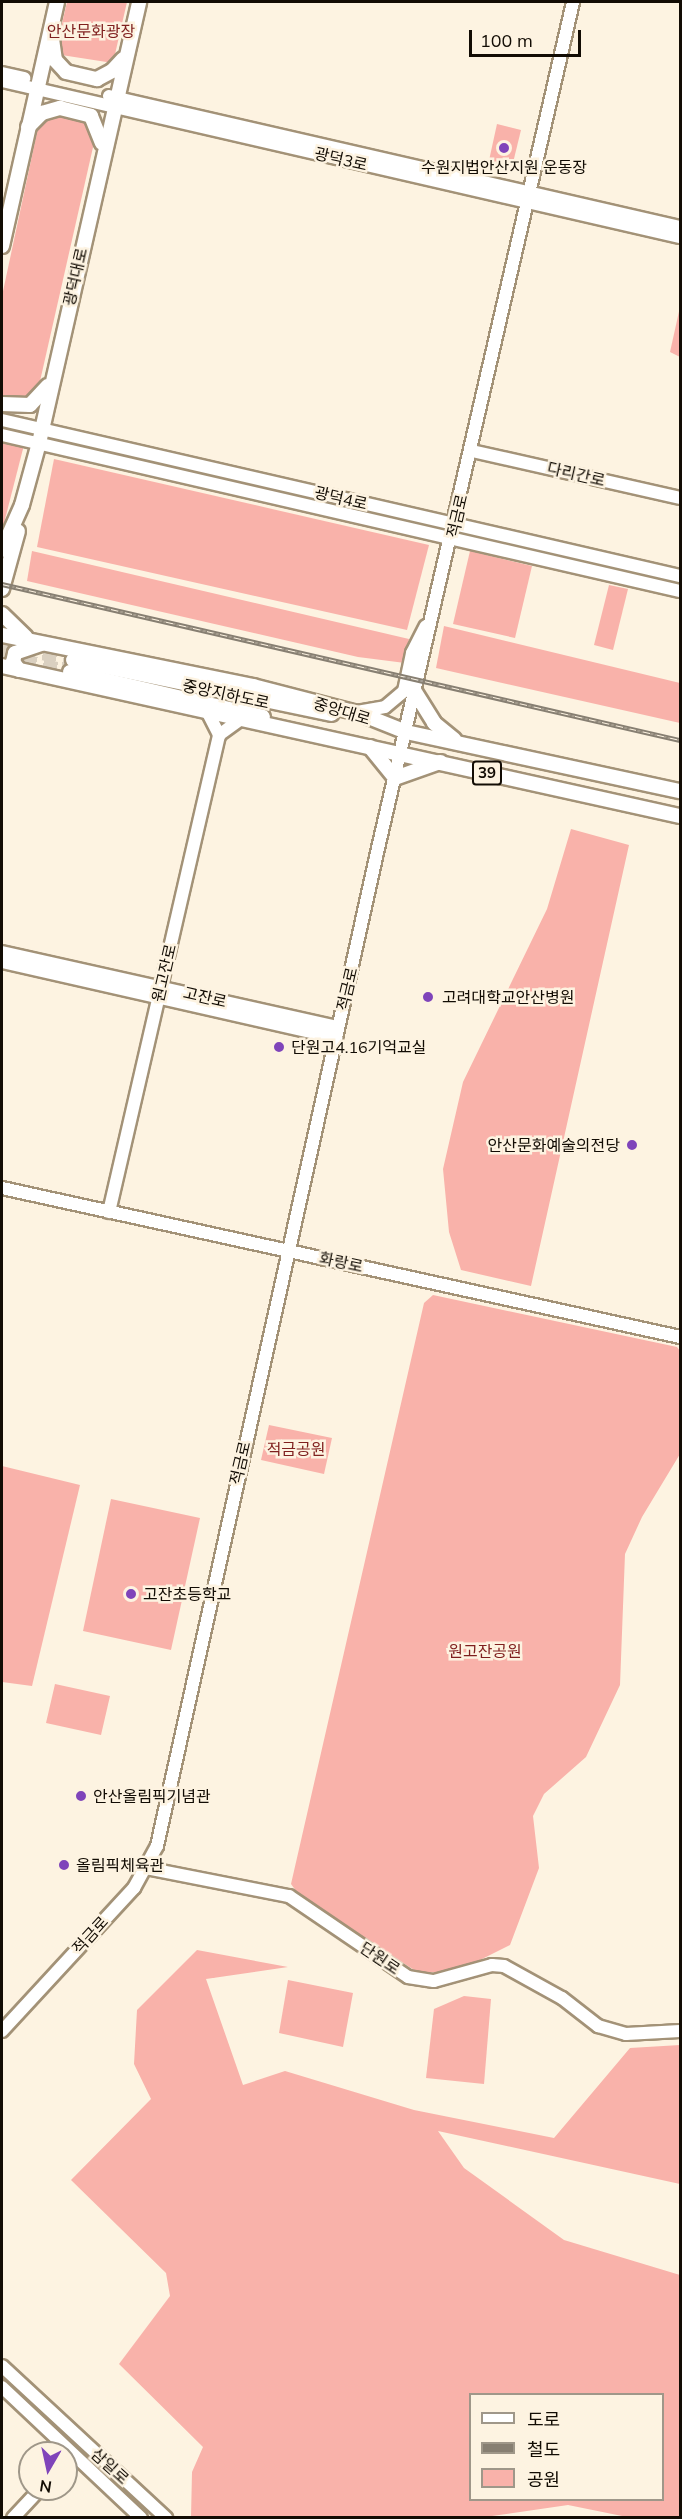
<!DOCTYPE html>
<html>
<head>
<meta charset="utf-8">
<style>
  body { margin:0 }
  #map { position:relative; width:682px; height:2519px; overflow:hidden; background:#fdf3e1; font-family:Mulish,"Noto Sans KR",sans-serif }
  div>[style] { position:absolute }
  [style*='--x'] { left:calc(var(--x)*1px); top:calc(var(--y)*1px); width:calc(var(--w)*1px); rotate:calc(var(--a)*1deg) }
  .green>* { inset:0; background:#f9b2aa }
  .primary-tunnel>* { height:14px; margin-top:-7px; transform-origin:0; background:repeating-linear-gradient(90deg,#dad0c0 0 14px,transparent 0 21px) }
  .roads { filter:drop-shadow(2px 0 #a39277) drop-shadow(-2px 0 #a39277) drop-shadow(0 2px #a39277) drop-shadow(0 -2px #a39277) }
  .secondary>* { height:12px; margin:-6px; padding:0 6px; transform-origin:6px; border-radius:6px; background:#fff }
  .primary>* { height:14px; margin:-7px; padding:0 7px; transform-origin:7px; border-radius:7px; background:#fff }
  .rail>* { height:4.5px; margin-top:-2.25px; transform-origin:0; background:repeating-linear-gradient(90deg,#fdf3e1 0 7px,#877f72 0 14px); box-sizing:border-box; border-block:2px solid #877f72 }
  .dots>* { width:16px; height:16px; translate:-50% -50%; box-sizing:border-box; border:3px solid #fdf3e1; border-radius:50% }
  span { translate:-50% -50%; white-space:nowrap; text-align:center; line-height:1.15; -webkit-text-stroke:5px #fdf3e1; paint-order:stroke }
  .shield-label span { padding:2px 4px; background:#fdf3e1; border:2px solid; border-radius:4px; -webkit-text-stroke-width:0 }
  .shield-label { font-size:15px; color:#120c04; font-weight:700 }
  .park-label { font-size:16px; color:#7f1f1e }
  .street-label { font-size:16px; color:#120c04 }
  .poi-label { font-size:16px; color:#120c04 }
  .left { translate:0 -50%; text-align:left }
  .right { translate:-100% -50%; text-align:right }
  .frame { position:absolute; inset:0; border:3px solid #120c04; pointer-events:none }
  .legend { position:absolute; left:469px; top:2393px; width:195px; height:108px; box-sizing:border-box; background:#fdf3e1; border:2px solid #9f9789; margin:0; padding:8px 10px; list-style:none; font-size:18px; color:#120c04 }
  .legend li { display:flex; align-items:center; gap:12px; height:30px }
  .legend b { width:30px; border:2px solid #9f9789 }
  .north { position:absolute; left:18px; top:2441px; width:60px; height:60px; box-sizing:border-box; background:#fdf3e1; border:2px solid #9f9789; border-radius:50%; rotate:189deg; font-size:16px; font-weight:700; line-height:24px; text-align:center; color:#120c04 }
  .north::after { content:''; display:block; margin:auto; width:21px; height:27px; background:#7f44ba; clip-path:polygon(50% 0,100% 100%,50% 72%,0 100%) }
  .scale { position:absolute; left:469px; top:30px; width:112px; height:27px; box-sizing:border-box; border:3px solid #120c04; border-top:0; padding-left:8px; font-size:18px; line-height:21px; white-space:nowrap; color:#120c04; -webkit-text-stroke:4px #fdf3e1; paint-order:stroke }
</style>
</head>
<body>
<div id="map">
  <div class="green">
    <div style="clip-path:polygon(67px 2px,127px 2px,113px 63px,55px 54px)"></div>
    <div style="clip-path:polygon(57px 111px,86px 118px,96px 134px,38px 390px,30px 401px,2px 399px,2px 296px,39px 123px)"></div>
    <div style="clip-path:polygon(497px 124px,521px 130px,511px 171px,488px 165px)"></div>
    <div style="clip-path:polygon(680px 307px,680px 357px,670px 352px)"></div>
    <div style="clip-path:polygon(2px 441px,24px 445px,2px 531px)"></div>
    <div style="clip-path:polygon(54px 459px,429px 545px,407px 630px,37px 547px)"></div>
    <div style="clip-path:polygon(32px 551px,409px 639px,405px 663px,358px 657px,27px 581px)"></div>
    <div style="clip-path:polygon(470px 551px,532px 566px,515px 638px,453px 624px)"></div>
    <div style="clip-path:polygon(609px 585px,628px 589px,613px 650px,594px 645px)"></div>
    <div style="clip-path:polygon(444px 626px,680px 683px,680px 723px,436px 668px)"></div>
    <div style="clip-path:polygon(571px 829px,629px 845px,531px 1286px,461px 1270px,449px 1232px,443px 1169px,463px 1082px,547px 909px)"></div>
    <div style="clip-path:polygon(433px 1295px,677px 1347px,680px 1351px,680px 1454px,642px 1517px,625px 1554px,620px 1685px,586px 1757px,544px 1794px,533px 1816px,539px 1868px,510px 1945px,458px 1971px,419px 1973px,302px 1899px,291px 1884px,424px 1303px)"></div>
    <div style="clip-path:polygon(269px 1425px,332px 1438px,324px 1474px,261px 1460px)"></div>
    <div style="clip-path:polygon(2px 1466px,80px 1485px,32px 1686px,2px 1682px)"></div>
    <div style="clip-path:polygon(111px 1499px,200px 1518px,171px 1650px,83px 1631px)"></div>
    <div style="clip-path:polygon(55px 1684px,110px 1696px,101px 1735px,46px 1723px)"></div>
    <div style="clip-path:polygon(evenodd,197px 1950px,288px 1967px,206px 1979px,243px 2085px,285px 2071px,414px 2110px,554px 2138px,630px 2048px,680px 2045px,680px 2184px,438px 2131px,464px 2168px,564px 2240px,680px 2275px,680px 2517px,627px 2517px,568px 2505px,485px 2517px,191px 2517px,192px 2472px,203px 2447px,119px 2364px,170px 2296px,166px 2273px,71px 2180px,151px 2099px,134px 2064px,137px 2010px,197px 1950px,470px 2394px,662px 2394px,662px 2500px,470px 2500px,470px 2394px)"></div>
    <div style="clip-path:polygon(288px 1980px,353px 1993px,343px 2047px,279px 2033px)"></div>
    <div style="clip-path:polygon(464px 1996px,491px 1999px,484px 2084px,426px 2078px,434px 2009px)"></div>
  </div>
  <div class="primary-tunnel">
    <div style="--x:2;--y:644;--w:73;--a:12.7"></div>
    <div style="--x:2;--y:656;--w:70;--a:13.2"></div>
  </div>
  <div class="roads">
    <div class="secondary">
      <div style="--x:2;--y:73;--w:23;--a:13"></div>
      <div style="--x:2;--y:81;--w:696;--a:12.96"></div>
      <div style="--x:109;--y:96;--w:586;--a:12.92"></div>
      <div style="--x:2;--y:420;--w:696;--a:12.96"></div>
      <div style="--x:2;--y:435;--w:696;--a:12.96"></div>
      <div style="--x:472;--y:451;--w:213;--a:12.7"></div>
      <div style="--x:357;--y:712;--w:28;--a:-10"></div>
      <div style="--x:385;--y:707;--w:25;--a:-40"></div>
      <div style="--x:404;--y:691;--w:39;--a:-78"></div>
      <div style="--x:412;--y:653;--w:30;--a:-63"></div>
      <div style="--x:208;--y:713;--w:25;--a:63"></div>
      <div style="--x:219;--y:735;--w:26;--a:-36"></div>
      <div style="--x:2;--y:952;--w:344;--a:12.6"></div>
      <div style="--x:2;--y:962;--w:343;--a:12.8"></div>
      <div style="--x:2;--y:1188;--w:694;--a:12.39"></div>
      <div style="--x:109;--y:1212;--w:490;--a:-77"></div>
      <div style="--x:146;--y:1868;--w:146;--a:11.1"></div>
      <div style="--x:289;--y:1896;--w:144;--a:34.2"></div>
      <div style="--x:408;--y:1977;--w:26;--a:9"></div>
      <div style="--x:434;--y:1981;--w:60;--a:-15.4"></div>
      <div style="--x:492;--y:1965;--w:12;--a:5"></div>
      <div style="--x:504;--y:1966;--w:66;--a:28.9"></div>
      <div style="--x:562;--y:1998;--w:46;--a:37.9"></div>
      <div style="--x:598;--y:2026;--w:29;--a:16"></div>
      <div style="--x:626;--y:2034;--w:54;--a:-3.2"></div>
      <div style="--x:2;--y:2031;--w:195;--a:-47.3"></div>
      <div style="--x:134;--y:1888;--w:48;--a:-61.3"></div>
      <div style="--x:157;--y:1846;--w:1013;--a:-77.51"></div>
      <div style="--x:376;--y:857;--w:877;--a:-77.02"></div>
      <div style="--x:2;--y:2366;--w:224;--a:42.8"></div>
      <div style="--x:2;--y:2387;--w:191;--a:43.3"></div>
      <div style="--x:13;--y:2518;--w:40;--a:-47"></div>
    </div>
    <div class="primary">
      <div style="--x:52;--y:39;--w:21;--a:82"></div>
      <div style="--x:55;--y:60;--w:16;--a:47"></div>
      <div style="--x:66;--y:72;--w:32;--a:13"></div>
      <div style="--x:97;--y:79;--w:17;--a:-28"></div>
      <div style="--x:112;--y:71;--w:16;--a:-47"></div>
      <div style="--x:28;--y:127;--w:20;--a:-45"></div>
      <div style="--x:42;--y:113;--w:19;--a:-16"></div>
      <div style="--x:60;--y:108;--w:32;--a:14"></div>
      <div style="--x:91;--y:116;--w:29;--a:68"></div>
      <div style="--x:2;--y:246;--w:250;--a:-77.3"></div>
      <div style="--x:2;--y:404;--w:28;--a:2"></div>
      <div style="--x:30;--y:405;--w:26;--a:-47"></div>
      <div style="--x:2;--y:550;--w:49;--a:-66"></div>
      <div style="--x:22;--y:505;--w:64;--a:-74.7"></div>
      <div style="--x:39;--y:443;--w:452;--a:-77.2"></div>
      <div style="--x:2;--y:589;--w:60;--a:-74.6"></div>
      <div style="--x:2;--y:614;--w:33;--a:44"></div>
      <div style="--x:2;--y:635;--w:256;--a:11.5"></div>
      <div style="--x:253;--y:686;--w:112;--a:14.5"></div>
      <div style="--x:361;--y:714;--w:48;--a:21.8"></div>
      <div style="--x:406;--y:732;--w:280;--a:12.2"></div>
      <div style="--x:73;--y:660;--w:264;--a:11.8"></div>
      <div style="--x:2;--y:666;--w:694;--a:12.48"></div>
      <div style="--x:19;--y:670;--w:10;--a:-127"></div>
      <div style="--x:13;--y:662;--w:9;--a:-77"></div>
      <div style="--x:15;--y:653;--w:28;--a:-19"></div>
      <div style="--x:70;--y:672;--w:198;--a:13.1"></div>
      <div style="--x:415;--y:692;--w:36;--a:58"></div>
      <div style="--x:434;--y:723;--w:26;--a:39"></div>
      <div style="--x:370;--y:747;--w:40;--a:51"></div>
      <div style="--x:395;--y:778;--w:48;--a:-19.6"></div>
    </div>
  </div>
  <div class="rail">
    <div style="--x:2;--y:584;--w:696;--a:12.96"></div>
  </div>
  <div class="dots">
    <div style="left:504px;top:148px;background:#7f44ba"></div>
    <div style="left:428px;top:997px;background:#7f44ba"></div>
    <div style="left:279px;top:1047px;background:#7f44ba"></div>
    <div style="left:632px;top:1145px;background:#7f44ba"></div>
    <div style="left:131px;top:1594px;background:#7f44ba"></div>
    <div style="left:81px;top:1796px;background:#7f44ba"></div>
    <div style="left:64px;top:1865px;background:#7f44ba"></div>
  </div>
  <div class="shield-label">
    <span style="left:487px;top:773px">39</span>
  </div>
  <div class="park-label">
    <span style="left:91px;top:31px">안산문화광장</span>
    <span style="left:296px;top:1449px">적금공원</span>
    <span style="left:485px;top:1651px">원고잔공원</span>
  </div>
  <div class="street-label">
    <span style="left:341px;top:159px;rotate:13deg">광덕3로</span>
    <span style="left:75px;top:277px;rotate:-77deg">광덕대로</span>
    <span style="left:576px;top:474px;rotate:13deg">다리간로</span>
    <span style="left:341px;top:498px;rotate:13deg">광덕4로</span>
    <span style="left:457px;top:516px;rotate:-77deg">적금로</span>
    <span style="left:226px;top:694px;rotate:12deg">중앙지하도로</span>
    <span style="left:342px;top:711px;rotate:17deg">중앙대로</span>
    <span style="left:164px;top:973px;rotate:-77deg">원고잔로</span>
    <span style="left:347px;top:989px;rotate:-77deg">적금로</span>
    <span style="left:205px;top:997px;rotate:13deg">고잔로</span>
    <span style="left:341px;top:1262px;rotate:12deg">화랑로</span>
    <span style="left:240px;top:1463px;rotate:-77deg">적금로</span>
    <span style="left:90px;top:1935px;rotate:-48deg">적금로</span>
    <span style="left:380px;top:1958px;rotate:34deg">단원로</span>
    <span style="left:110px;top:2466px;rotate:42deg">삼일로</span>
  </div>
  <div class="poi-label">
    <span style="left:504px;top:167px">수원지법안산지원 운동장</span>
    <span class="left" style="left:442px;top:997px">고려대학교안산병원</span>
    <span class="left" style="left:291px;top:1047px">단원고4.16기억교실</span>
    <span class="right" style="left:620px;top:1145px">안산문화예술의전당</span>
    <span class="left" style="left:143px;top:1594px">고잔초등학교</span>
    <span class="left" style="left:93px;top:1796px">안산올림픽기념관</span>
    <span class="left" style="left:76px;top:1865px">올림픽체육관</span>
  </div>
  <div class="frame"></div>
  <ul class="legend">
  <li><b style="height:8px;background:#fff"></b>도로</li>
  <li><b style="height:8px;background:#877f72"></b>철도</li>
  <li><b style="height:16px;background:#f9b2aa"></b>공원</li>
  </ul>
  <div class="north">N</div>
  <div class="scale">100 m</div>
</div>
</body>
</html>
